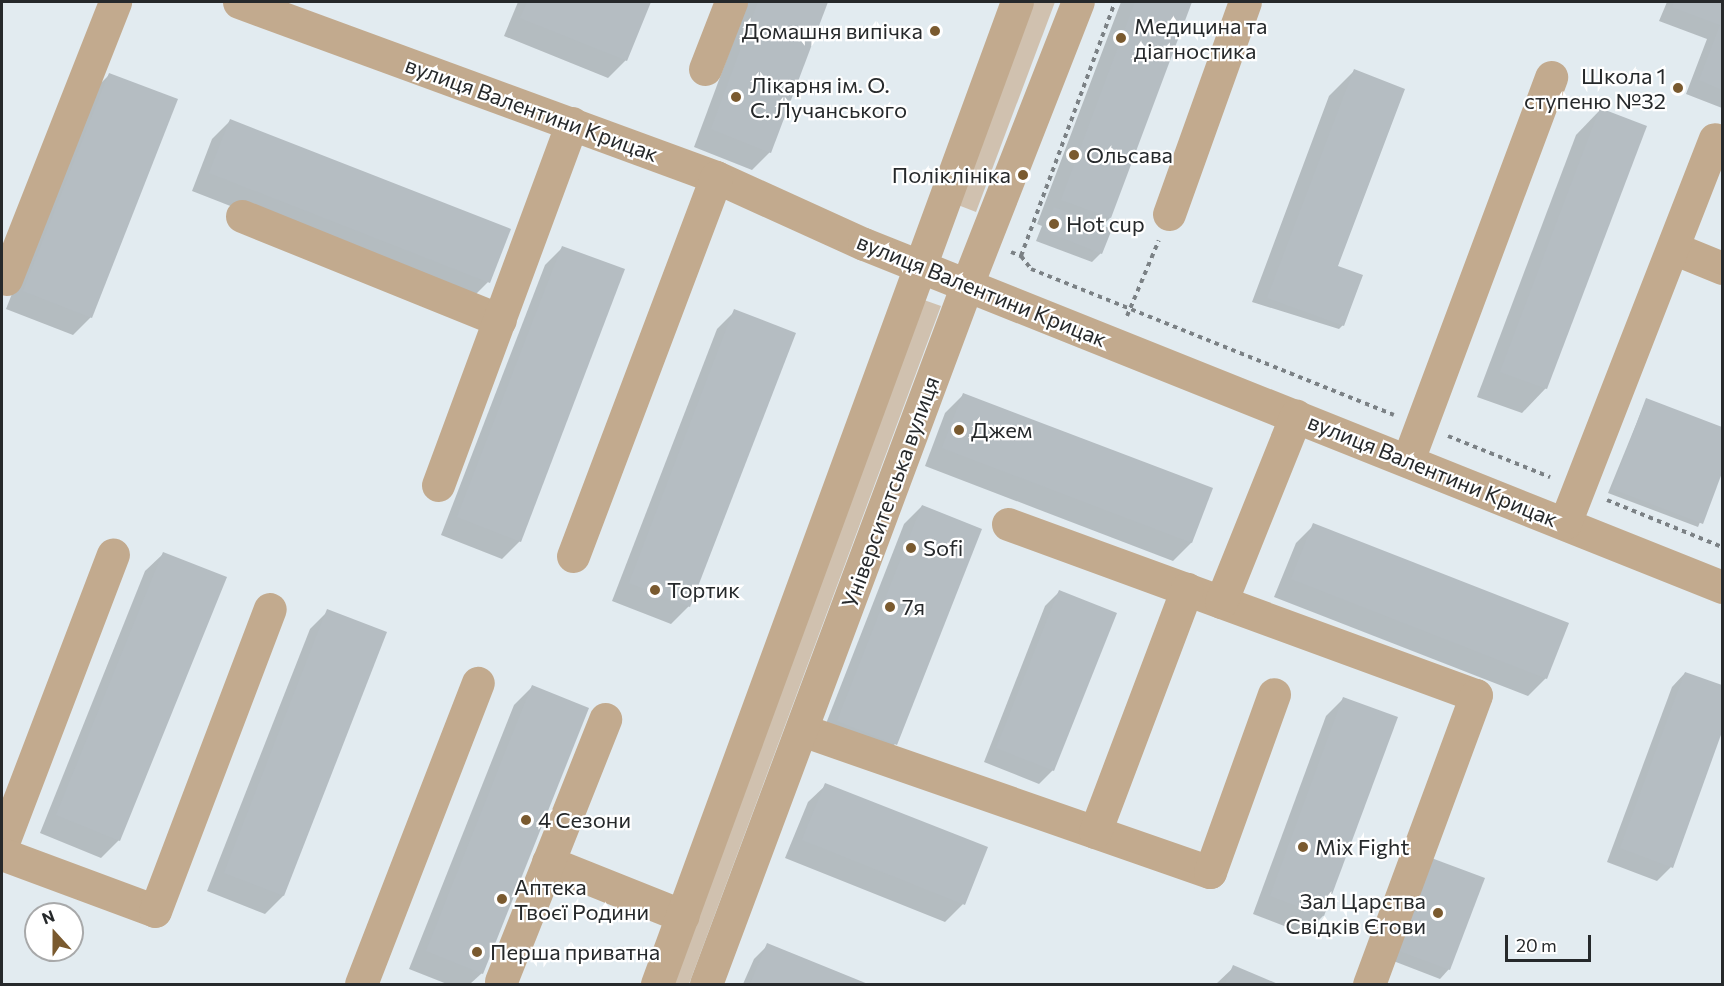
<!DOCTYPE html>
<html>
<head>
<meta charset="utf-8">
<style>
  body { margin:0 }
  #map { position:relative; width:1724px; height:986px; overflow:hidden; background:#e2ebf0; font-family:Commissioner,sans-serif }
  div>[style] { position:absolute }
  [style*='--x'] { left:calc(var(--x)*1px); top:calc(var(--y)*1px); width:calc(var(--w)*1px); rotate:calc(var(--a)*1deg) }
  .green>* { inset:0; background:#d0c1af }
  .shadow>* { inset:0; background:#0003 }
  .building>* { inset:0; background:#b5bdc2 }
  .path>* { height:4px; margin-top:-2px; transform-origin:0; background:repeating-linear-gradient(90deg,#7b8185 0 4.5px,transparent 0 9px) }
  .minor>* { height:33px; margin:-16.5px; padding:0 16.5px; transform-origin:16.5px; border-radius:16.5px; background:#c2aa8e }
  .dots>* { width:16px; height:16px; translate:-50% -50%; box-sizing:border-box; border:3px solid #fff; border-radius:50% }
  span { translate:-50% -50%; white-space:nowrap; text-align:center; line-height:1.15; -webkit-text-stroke:4.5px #fff; paint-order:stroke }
  .poi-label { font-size:22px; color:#26292b }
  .left { translate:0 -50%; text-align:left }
  .right { translate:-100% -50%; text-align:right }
  .street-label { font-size:22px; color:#26292b }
  .frame { position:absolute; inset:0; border:3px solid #26292b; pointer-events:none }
  .north { position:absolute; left:24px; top:902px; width:60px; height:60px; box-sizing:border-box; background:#fff; border:2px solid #a8a9aa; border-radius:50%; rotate:339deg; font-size:16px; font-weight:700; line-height:24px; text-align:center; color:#26292b }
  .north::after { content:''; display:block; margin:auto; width:21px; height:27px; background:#7a5a2f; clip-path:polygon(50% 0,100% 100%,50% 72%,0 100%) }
  .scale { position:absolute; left:1505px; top:935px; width:86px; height:27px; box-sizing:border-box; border:3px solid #26292b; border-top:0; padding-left:8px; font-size:18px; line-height:21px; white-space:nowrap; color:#26292b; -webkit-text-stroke:4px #fff; paint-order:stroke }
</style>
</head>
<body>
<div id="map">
  <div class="green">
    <div style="clip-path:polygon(1034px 2px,1055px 2px,976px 212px,958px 205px)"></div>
    <div style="clip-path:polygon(924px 300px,941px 306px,689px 984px,670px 984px)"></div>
  </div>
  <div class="shadow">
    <div style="clip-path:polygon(518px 2px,649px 2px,626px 60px,608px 78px,504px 36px)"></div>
    <div style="clip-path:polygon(748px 2px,826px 2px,770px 152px,752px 170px,694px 147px)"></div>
    <div style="clip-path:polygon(1121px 2px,1190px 2px,1110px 218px,1101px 227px,1101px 253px,1092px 262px,1036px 241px,1042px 226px,1037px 224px)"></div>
    <div style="clip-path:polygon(1667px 2px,1722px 2px,1722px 108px,1686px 94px,1707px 39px,1659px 21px)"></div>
    <div style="clip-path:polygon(1354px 71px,1336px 267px,1343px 325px,1339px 329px,1252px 302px,1329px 96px)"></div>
    <div style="clip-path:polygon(109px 75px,91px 317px,73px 335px,6px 309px,91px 93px)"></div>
    <div style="clip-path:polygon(1600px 110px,1546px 388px,1522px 413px,1477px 397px,1576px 135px)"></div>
    <div style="clip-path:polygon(230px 121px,488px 282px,470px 300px,192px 191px,212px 139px)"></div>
    <div style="clip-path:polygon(563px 247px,520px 541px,502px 559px,441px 535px,545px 265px)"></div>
    <div style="clip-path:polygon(735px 311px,689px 606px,671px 624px,612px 601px,717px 329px)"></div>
    <div style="clip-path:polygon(963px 395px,1211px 489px,1191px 543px,1173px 561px,925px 466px,945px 413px)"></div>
    <div style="clip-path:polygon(1646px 400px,1722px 429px,1722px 469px,1698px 527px,1608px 493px)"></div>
    <div style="clip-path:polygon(922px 506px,895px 744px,877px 762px,820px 739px,904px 524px)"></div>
    <div style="clip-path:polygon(1314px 525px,1546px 678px,1528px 696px,1274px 597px,1296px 543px)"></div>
    <div style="clip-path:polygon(163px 554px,119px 840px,101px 858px,40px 833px,145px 571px)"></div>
    <div style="clip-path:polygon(1059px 592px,1053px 770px,1039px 784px,984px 762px,1045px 606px)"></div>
    <div style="clip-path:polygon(328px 611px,283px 896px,265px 914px,207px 891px,310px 629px)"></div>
    <div style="clip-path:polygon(1685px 673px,1722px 687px,1722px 728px,1671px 867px,1657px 881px,1607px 862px,1672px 687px)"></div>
    <div style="clip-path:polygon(532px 687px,482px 973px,470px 984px,447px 984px,409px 969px,514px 705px)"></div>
    <div style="clip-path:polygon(1344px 698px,1396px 718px,1323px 916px,1305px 934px,1253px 914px,1326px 716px)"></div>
    <div style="clip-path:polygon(826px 785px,963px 904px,945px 922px,785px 858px,808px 802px)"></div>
    <div style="clip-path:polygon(1483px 879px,1449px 969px,1440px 979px,1383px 957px)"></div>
    <div style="clip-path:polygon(768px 945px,865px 984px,743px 984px,754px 959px)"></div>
    <div style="clip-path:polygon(1234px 967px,1274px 984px,1216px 984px)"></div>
  </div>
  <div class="building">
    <div style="clip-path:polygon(527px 2px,651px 2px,627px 61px,520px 18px)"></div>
    <div style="clip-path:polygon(758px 2px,828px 2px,771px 153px,711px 129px)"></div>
    <div style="clip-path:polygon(1135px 2px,1192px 2px,1111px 218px,1061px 200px)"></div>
    <div style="clip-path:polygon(1674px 2px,1722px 2px,1722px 90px,1699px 80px,1720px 25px,1672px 7px)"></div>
    <div style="clip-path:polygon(1354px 69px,1405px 89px,1338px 266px,1363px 275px,1344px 326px,1267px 298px)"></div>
    <div style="clip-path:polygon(109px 73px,178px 99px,92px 318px,23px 291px)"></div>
    <div style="clip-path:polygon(1600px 108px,1647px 126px,1547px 389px,1500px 372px)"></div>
    <div style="clip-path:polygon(230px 119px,511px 229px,490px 283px,209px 173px)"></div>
    <div style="clip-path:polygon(1054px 207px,1112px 229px,1102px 254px,1045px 231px)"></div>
    <div style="clip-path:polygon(562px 246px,625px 269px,521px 542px,457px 517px)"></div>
    <div style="clip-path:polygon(734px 309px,796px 333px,690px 607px,629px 583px)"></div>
    <div style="clip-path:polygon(963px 393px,1213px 488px,1192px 543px,942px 448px)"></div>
    <div style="clip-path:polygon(1646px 398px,1722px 427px,1722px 473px,1703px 524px,1612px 489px)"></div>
    <div style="clip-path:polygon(922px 505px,982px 529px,897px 745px,837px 721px)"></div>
    <div style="clip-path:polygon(1313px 523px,1569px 623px,1547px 679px,1291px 579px)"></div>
    <div style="clip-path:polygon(163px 552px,227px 577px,120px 841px,56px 815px)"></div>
    <div style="clip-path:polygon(1059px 590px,1117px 613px,1054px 771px,996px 748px)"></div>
    <div style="clip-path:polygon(327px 609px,387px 632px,284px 896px,224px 873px)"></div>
    <div style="clip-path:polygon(1685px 672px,1722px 685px,1722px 732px,1673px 868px,1620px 848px)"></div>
    <div style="clip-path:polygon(532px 685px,589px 708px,483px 974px,426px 951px)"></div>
    <div style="clip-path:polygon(1343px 697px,1398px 717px,1324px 916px,1270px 896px)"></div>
    <div style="clip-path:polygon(825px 783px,988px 847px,965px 905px,802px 840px)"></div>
    <div style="clip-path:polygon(1426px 856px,1485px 878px,1450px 970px,1391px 948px)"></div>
    <div style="clip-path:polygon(767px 943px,868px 984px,750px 984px)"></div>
    <div style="clip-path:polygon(1233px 965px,1278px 984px,1225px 984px)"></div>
  </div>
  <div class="path">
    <div style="--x:1011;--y:252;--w:11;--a:22"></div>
    <div style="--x:1021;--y:256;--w:16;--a:52"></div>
    <div style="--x:1031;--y:269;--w:391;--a:21.9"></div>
    <div style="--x:1021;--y:256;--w:271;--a:-69.7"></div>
    <div style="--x:1127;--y:316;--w:82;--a:-67.2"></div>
    <div style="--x:1448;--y:436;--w:110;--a:21.9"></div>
    <div style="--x:1607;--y:500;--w:124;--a:22.2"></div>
  </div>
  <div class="minor">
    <div style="--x:239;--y:2;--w:508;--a:20.15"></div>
    <div style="--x:716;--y:177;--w:162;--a:24.4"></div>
    <div style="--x:864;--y:244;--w:924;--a:21.79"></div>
    <div style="--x:705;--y:69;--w:72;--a:-68.8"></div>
    <div style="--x:1169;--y:214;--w:225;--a:-70.3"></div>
    <div style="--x:242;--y:216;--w:278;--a:22"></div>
    <div style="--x:1673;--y:248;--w:53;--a:22.2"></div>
    <div style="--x:6;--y:279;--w:298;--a:-68.5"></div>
    <div style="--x:1408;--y:460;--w:409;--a:-69.5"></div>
    <div style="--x:438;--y:485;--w:386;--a:-69.7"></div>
    <div style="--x:1565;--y:523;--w:412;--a:-68.7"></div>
    <div style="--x:1008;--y:524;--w:498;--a:20.1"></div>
    <div style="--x:1476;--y:695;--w:308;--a:110.3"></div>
    <div style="--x:573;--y:556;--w:405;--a:-69.3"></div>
    <div style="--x:1221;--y:602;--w:201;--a:-68.1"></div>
    <div style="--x:802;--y:730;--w:432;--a:19.2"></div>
    <div style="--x:1210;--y:872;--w:189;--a:-70.2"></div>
    <div style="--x:1095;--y:832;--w:260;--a:-69.3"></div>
    <div style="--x:2;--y:845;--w:311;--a:-69.1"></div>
    <div style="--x:2;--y:854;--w:163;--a:20.4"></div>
    <div style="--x:155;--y:911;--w:323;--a:-69.2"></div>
    <div style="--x:548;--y:862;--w:145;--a:21.8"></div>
    <div style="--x:501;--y:981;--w:282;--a:-68.3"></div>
    <div style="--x:361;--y:984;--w:323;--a:-68.8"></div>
    <div style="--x:657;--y:984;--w:1046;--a:-69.87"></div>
    <div style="--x:706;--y:984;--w:749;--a:-69.53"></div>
    <div style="--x:968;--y:282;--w:301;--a:-68.6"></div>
  </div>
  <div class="dots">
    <div style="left:935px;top:31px;background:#7a5a2f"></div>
    <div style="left:1121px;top:38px;background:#7a5a2f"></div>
    <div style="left:1678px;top:88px;background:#7a5a2f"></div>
    <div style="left:736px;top:97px;background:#7a5a2f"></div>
    <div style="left:1074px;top:155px;background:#7a5a2f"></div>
    <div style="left:1023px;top:175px;background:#7a5a2f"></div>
    <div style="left:1054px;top:224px;background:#7a5a2f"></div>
    <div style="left:959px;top:430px;background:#7a5a2f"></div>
    <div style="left:911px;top:548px;background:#7a5a2f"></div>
    <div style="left:655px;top:590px;background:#7a5a2f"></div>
    <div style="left:890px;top:607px;background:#7a5a2f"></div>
    <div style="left:526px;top:820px;background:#7a5a2f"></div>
    <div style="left:1303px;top:847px;background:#7a5a2f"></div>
    <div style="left:502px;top:899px;background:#7a5a2f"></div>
    <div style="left:1438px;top:913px;background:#7a5a2f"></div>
    <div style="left:477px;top:952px;background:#7a5a2f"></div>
  </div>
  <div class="poi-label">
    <span class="left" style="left:1134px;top:38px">Медицина та<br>діагностика</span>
    <span class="right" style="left:923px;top:31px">Домашня випічка</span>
    <span class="right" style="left:1666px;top:88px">Школа 1<br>ступеню №32</span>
    <span class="left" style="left:750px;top:97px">Лікарня ім. О.<br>С. Лучанського</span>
    <span class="left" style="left:1086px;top:155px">Ольсава</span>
    <span class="right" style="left:1011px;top:175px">Поліклініка</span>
    <span class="left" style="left:1066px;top:224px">Hot cup</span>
    <span class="left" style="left:971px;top:430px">Джем</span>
    <span class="left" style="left:923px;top:548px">Sofi</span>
    <span class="left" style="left:667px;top:590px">Тортик</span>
    <span class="left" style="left:902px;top:607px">7я</span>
    <span class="left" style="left:538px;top:820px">4 Сезони</span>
    <span class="left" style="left:1315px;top:847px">Mix Fight</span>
    <span class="left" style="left:514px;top:899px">Аптека<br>Твоєї Родини</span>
    <span class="right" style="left:1426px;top:913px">Зал Царства<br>Свідків Єгови</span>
    <span class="left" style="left:490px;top:952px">Перша приватна</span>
  </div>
  <div class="street-label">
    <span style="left:532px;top:109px;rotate:20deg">вулиця Валентини Крицак</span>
    <span style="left:982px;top:290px;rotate:22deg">вулиця Валентини Крицак</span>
    <span style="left:1433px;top:470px;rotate:22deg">вулиця Валентини Крицак</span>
    <span style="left:890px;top:492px;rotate:-70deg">Університетська вулиця</span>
  </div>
  <div class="frame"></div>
  <div class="north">N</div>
  <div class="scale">20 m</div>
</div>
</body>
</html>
